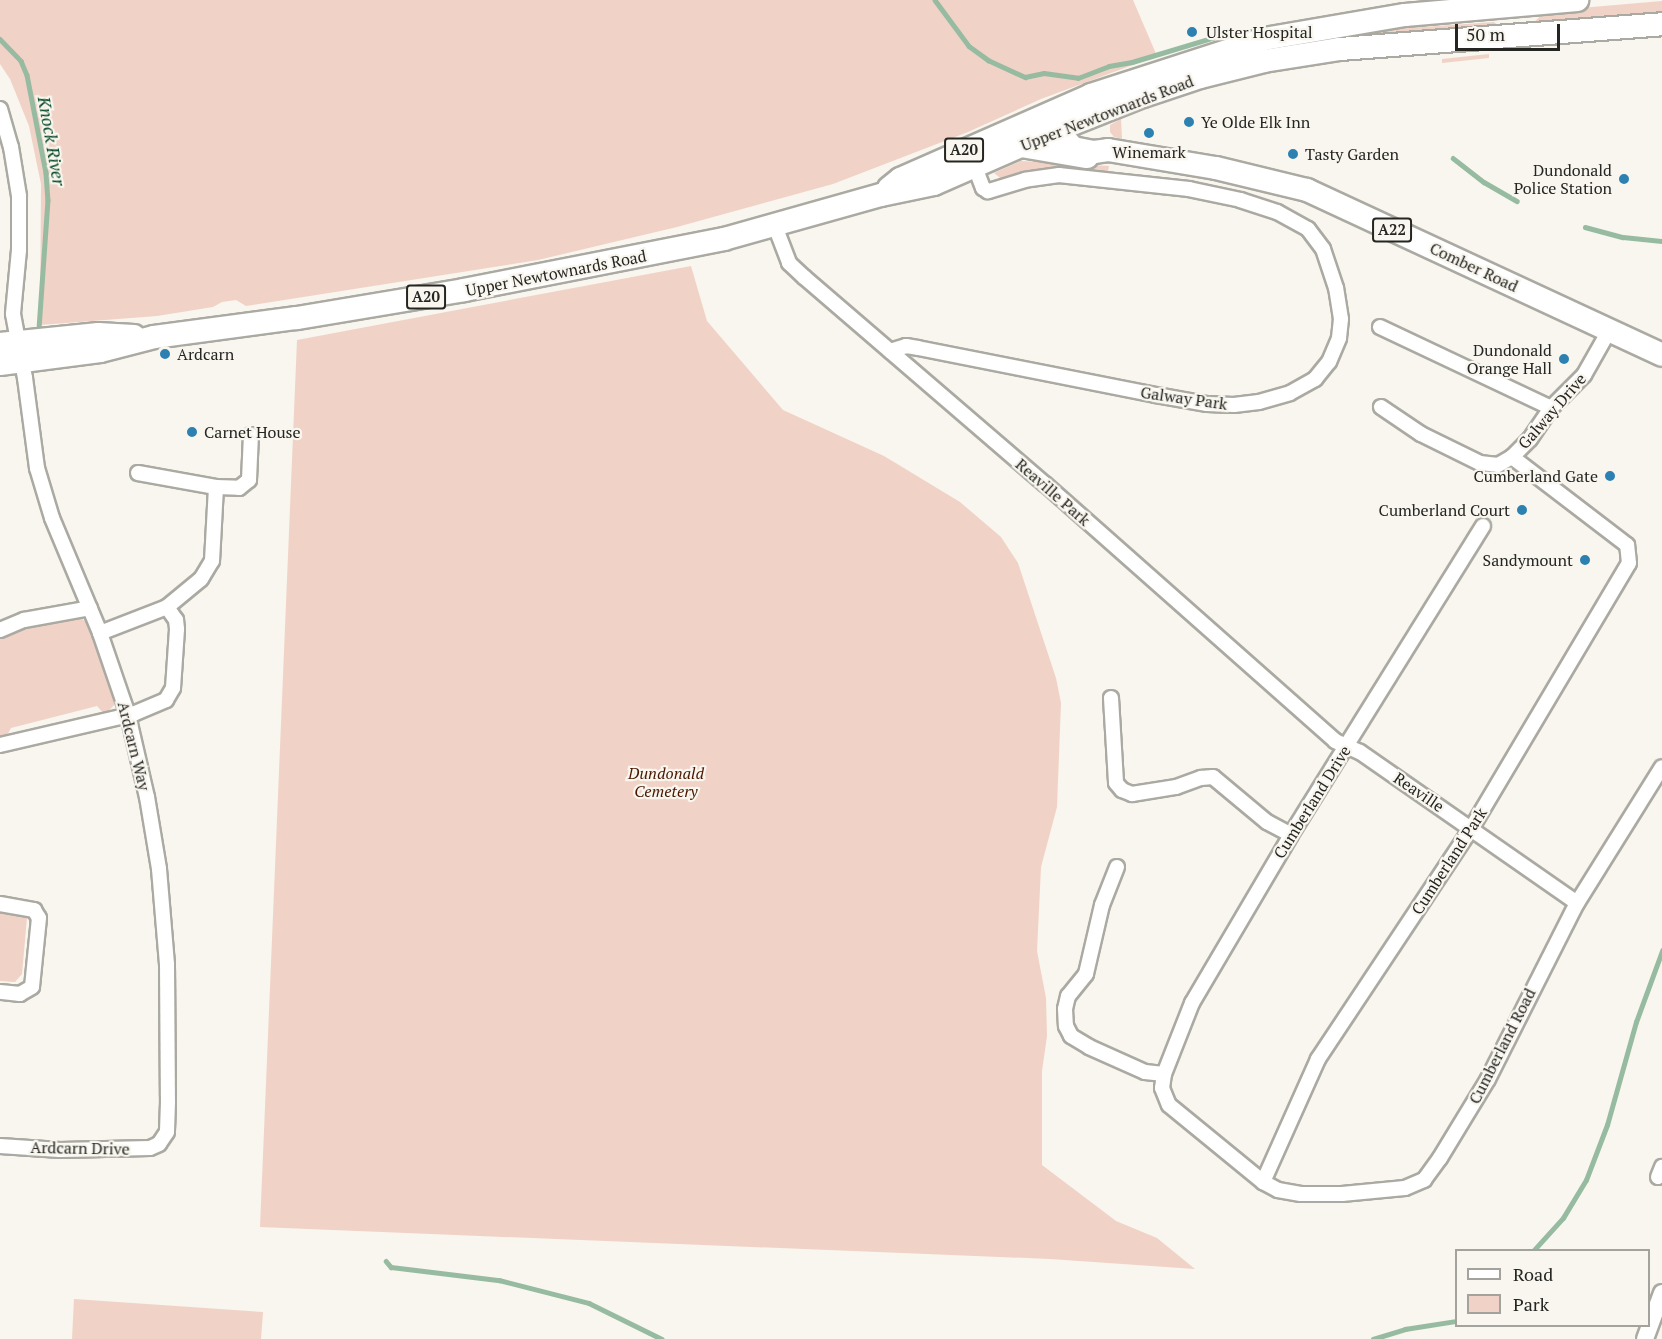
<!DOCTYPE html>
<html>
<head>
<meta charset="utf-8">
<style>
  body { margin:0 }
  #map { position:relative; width:1662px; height:1339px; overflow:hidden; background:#f8f6ee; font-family:"PT Serif",serif }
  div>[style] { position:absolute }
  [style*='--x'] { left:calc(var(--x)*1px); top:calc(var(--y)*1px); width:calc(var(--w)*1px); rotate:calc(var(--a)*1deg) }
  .green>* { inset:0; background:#f1d2c6 }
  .stream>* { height:4.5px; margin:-2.25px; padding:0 2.25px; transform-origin:2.25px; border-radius:2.25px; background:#96bba1 }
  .roads { filter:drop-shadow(2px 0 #abaaa2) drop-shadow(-2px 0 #abaaa2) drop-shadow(0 2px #abaaa2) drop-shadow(0 -2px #abaaa2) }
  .minor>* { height:14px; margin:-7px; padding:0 7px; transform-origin:7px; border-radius:7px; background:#fff }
  .tertiary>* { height:16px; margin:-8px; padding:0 8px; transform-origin:8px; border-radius:8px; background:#fff }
  .trunk>* { height:22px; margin:-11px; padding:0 11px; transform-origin:11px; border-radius:11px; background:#fff }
  .dots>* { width:16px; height:16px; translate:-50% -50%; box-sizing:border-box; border:3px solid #f8f6ee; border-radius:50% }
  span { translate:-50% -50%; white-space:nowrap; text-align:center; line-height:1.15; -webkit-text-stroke:4.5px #f8f6ee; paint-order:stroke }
  .shield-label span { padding:2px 4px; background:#f8f6ee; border:2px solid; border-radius:4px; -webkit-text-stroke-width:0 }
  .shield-label { font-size:15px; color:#252522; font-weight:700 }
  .poi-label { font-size:16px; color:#252522 }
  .left { translate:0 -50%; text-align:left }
  .right { translate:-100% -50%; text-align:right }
  .street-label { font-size:16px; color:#252522 }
  .park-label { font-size:16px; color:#491600; font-style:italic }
  .water-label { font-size:18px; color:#014524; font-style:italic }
  .legend { position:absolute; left:1455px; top:1249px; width:195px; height:78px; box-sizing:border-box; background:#f8f6ee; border:2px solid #a4a29c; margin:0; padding:8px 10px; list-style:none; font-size:18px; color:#252522 }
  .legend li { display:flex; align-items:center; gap:12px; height:30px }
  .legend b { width:30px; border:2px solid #a4a29c }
  .scale { position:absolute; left:1455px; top:24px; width:105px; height:27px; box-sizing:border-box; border:3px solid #252522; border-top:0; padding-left:8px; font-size:18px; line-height:21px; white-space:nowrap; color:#252522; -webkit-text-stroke:4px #f8f6ee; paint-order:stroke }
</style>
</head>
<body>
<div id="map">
  <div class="green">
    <div style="clip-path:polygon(0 0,1133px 0,1157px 56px,1041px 99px,968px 132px,833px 184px,677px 227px,538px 260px,246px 306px,236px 300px,222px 302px,213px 307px,157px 316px,40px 325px,41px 184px,29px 126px,10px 79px,0 64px)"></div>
    <div style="clip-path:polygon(1662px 1px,1662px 15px,1533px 23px,1546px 11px)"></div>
    <div style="clip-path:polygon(1494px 22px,1500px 27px,1276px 45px,1377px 25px,1423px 27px)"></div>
    <div style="clip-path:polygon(1489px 54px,1489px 58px,1442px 63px,1442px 59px)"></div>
    <div style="clip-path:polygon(1121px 119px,1122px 139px,1114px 137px,1110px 132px,1110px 125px)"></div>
    <div style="clip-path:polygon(1021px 161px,1109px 166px,1108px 172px,1054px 170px,1004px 181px,994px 173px)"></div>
    <div style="clip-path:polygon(691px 266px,707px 321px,783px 410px,884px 456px,960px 502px,1001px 537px,1018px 563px,1056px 678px,1061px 703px,1057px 807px,1041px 867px,1037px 951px,1046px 998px,1047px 1036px,1042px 1071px,1042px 1165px,1116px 1221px,1157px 1238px,1195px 1269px,1050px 1259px,260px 1227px,297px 340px)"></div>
    <div style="clip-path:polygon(73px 616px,81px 618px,89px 624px,115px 704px,105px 715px,97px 706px,11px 728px,6px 737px,0 739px,0 635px,10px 628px)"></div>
    <div style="clip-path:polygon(0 909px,23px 913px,27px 918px,22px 974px,15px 982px,0 981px)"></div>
    <div style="clip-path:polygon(74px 1299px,263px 1312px,261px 1339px,72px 1339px)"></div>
  </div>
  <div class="stream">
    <div style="--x:935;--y:0;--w:57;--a:53.5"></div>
    <div style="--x:969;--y:46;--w:24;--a:36"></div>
    <div style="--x:988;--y:60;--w:41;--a:24.7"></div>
    <div style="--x:1025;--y:77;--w:19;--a:-12"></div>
    <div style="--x:1044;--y:73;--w:34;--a:8"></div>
    <div style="--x:1078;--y:78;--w:33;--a:-21"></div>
    <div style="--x:1109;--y:66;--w:23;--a:-10"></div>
    <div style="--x:1132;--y:62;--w:104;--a:-16.7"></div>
    <div style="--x:0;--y:39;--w:30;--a:46"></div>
    <div style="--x:21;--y:61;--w:15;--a:67"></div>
    <div style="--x:27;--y:75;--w:100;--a:79"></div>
    <div style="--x:46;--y:173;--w:27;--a:86"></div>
    <div style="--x:48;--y:200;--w:129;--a:94"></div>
    <div style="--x:1453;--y:158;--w:39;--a:38"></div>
    <div style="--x:1484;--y:182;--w:38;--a:30"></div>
    <div style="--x:1585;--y:227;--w:39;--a:15"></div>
    <div style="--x:1623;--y:237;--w:39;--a:6"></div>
    <div style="--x:1534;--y:1250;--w:43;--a:-47.8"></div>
    <div style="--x:1563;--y:1218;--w:44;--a:-58.8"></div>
    <div style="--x:1586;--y:1180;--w:59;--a:-69.1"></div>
    <div style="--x:1607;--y:1125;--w:107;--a:-74.3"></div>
    <div style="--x:1636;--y:1022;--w:76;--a:-69.9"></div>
    <div style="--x:386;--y:1261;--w:8;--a:50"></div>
    <div style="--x:391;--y:1267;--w:109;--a:6.9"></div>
    <div style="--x:499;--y:1280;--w:93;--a:14.3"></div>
    <div style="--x:589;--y:1303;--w:81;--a:26.3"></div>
    <div style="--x:1373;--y:1339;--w:34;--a:-17"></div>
    <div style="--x:1405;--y:1329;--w:52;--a:-8.9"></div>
  </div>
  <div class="roads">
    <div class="minor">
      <div style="--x:0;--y:109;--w:40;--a:74"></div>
      <div style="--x:11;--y:147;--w:50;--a:80.7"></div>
      <div style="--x:19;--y:196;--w:54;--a:90"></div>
      <div style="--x:19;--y:250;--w:64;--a:95.4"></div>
      <div style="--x:13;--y:314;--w:65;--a:79.4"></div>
      <div style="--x:25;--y:378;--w:91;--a:82.4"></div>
      <div style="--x:37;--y:468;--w:52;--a:73.3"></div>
      <div style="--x:52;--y:518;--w:125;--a:67.3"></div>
      <div style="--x:100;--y:633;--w:87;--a:71.1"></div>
      <div style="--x:128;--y:715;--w:84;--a:77"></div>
      <div style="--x:147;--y:797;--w:73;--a:80.5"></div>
      <div style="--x:159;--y:869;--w:95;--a:85.2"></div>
      <div style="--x:167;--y:964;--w:138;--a:89.6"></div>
      <div style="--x:168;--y:1102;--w:30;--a:92"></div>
      <div style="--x:167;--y:1132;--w:14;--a:124"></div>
      <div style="--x:159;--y:1144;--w:10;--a:156"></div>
      <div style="--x:150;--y:1148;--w:90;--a:178.7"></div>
      <div style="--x:60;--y:1150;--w:60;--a:-176.2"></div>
      <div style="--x:775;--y:226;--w:40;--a:69"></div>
      <div style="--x:789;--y:263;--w:21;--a:43"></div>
      <div style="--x:804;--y:277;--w:318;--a:40.7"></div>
      <div style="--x:1045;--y:484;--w:387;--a:41.5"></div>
      <div style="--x:1335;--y:741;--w:27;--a:24"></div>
      <div style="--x:1360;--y:752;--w:264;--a:34.8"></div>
      <div style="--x:1380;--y:327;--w:189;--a:25.3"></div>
      <div style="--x:890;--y:351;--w:17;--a:-17"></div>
      <div style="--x:906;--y:346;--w:12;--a:9"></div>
      <div style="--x:918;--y:348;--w:243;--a:11.2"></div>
      <div style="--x:1156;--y:395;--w:52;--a:10"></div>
      <div style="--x:1207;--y:404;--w:27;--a:2"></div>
      <div style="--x:1234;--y:405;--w:25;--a:-7"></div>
      <div style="--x:1259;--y:402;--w:32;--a:-16"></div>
      <div style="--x:1290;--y:393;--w:29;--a:-29"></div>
      <div style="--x:1315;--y:379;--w:22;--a:-51"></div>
      <div style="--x:1329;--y:362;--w:26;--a:-67"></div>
      <div style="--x:1339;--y:338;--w:19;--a:-84"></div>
      <div style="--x:1341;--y:319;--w:31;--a:-99"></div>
      <div style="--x:1336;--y:288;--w:41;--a:-108.4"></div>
      <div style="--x:1323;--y:249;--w:25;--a:-127"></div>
      <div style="--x:1308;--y:229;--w:35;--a:-151"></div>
      <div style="--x:1277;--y:212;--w:38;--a:-162"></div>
      <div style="--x:1241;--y:200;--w:53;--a:-168.1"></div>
      <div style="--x:1189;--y:189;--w:131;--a:-173.9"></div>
      <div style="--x:1059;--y:175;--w:34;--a:172"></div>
      <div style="--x:1025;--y:180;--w:39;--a:163"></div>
      <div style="--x:988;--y:191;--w:6;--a:-149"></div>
      <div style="--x:983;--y:188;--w:22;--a:-111"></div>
      <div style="--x:1381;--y:407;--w:48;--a:34"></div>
      <div style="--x:1421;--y:434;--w:66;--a:26.2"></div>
      <div style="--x:1480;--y:463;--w:18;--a:6"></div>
      <div style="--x:1498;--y:465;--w:16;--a:-30"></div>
      <div style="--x:1512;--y:457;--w:25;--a:-45"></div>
      <div style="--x:1530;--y:439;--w:37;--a:-56"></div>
      <div style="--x:1551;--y:408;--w:47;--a:-45"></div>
      <div style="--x:1584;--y:375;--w:53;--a:-60.5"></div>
      <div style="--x:138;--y:473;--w:79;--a:10.2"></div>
      <div style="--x:216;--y:487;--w:23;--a:2"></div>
      <div style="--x:239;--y:488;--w:13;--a:-39"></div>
      <div style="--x:249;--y:480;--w:45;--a:-87.5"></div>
      <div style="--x:1483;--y:526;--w:364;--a:121.9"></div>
      <div style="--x:1291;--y:835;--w:195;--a:120.5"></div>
      <div style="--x:1192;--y:1003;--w:76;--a:111.5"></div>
      <div style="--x:1164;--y:1074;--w:14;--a:98"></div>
      <div style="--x:1162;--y:1088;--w:18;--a:68"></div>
      <div style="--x:1169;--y:1105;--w:122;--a:39.3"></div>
      <div style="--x:1263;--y:1182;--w:135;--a:-65.9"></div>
      <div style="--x:1318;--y:1059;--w:276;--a:-56.4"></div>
      <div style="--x:1471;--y:829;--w:309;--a:-59.3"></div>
      <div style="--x:1629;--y:563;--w:18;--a:-96"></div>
      <div style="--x:1627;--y:545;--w:145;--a:-142.6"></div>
      <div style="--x:0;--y:630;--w:26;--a:-23"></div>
      <div style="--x:24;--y:620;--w:67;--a:-10.3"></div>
      <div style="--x:100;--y:633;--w:72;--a:-21.2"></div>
      <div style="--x:167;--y:607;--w:44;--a:-39.5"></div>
      <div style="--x:201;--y:579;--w:21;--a:-59"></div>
      <div style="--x:212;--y:561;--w:74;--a:-86.9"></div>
      <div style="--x:1111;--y:698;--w:85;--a:86.6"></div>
      <div style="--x:1116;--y:783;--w:9;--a:49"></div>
      <div style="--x:1122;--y:790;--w:11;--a:22"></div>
      <div style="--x:1132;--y:794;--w:45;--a:-9"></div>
      <div style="--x:1176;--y:787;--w:27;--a:-20"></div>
      <div style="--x:1201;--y:778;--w:12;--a:-5"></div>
      <div style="--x:1213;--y:777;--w:70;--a:39.8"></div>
      <div style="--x:1267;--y:822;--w:27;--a:28"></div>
      <div style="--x:0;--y:745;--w:137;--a:-13.1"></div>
      <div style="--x:133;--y:714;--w:36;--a:-23"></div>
      <div style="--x:166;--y:700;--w:14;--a:-60"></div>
      <div style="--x:173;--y:688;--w:59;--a:-86.1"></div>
      <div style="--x:177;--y:629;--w:9;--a:-96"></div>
      <div style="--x:176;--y:620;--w:16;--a:-125"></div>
      <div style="--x:1117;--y:867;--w:41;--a:111.5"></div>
      <div style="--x:1102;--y:905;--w:71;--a:103.1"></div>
      <div style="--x:1086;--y:974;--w:28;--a:129"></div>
      <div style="--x:1068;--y:996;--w:13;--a:103"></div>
      <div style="--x:1065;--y:1009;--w:17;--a:87"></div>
      <div style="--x:1066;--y:1026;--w:11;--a:63"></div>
      <div style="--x:1071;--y:1036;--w:21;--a:31"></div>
      <div style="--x:1089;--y:1047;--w:61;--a:24.1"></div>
      <div style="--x:1145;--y:1072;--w:19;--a:6"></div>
      <div style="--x:0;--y:904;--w:35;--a:10"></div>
      <div style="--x:34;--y:910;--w:9;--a:58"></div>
      <div style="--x:39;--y:918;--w:69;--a:95.8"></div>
      <div style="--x:32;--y:987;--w:14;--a:150"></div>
      <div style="--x:20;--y:994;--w:20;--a:-174"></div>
      <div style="--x:1658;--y:1177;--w:11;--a:-68"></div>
      <div style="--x:1263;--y:1182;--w:17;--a:28"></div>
      <div style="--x:1278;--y:1190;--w:23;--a:10"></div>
      <div style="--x:1301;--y:1194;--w:41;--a:0"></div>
      <div style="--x:1342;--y:1194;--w:63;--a:-5.4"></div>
      <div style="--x:1405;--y:1188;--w:21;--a:-23"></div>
      <div style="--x:1424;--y:1180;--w:27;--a:-54"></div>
      <div style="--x:1440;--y:1158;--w:92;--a:-58.7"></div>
      <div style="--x:1488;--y:1079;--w:197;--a:-63.2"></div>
      <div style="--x:1577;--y:903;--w:160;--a:-58"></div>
    </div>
    <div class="tertiary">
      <div style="--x:1645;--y:1339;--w:49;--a:-69.7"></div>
    </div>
    <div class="trunk">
      <div style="--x:1052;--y:117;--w:14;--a:69"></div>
      <div style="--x:1057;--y:130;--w:24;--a:48"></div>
      <div style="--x:1073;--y:148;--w:21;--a:11"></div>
      <div style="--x:1094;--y:152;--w:14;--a:-8"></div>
      <div style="--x:1108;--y:150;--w:109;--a:9.5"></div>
      <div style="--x:1216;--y:168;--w:94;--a:13.6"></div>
      <div style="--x:1307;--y:190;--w:391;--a:24.9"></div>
      <div style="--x:1021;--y:146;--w:67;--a:9.5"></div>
      <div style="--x:889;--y:188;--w:14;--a:-39"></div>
      <div style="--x:900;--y:179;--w:209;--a:-23.7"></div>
      <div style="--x:1091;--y:95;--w:182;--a:-17.9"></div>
      <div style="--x:1264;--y:39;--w:143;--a:-9.7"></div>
      <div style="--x:1405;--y:15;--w:173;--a:-5"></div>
      <div style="--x:0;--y:344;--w:99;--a:-5.8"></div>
      <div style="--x:98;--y:334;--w:36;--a:3"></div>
      <div style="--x:0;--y:364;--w:101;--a:-7.4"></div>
      <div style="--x:100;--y:351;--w:56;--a:-14.5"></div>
      <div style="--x:154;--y:337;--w:144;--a:-7.6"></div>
      <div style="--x:297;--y:318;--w:169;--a:-9.5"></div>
      <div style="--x:464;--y:290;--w:265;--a:-11.1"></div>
      <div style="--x:724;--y:239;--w:163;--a:-15.7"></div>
      <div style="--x:881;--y:195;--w:54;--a:-11.7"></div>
      <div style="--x:934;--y:184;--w:134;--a:-23.7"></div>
      <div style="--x:1057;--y:130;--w:92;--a:-21.6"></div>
      <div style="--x:1143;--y:96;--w:60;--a:-18.4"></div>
      <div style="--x:1200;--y:77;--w:66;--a:-14"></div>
      <div style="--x:1264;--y:61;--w:77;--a:-9"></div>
      <div style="--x:1340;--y:49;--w:323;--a:-4.4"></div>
    </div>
  </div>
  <div class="dots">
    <div style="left:1192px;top:32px;background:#2d81b1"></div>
    <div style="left:1189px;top:122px;background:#2d81b1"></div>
    <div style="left:1149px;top:133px;background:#2d81b1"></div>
    <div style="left:1293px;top:154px;background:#2d81b1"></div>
    <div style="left:1624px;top:179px;background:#2d81b1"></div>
    <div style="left:165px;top:354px;background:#2d81b1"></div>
    <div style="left:1564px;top:359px;background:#2d81b1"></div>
    <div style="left:192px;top:432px;background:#2d81b1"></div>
    <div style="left:1610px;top:476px;background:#2d81b1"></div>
    <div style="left:1522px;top:510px;background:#2d81b1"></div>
    <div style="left:1585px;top:560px;background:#2d81b1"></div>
  </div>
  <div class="shield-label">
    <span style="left:964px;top:150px">A20</span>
    <span style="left:1392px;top:230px">A22</span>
    <span style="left:426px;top:297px">A20</span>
  </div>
  <div class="poi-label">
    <span class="left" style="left:1206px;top:32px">Ulster Hospital</span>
    <span class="left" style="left:1201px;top:122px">Ye Olde Elk Inn</span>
    <span style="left:1149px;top:152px">Winemark</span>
    <span class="left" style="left:1305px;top:154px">Tasty Garden</span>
    <span class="right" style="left:1612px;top:179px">Dundonald<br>Police Station</span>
    <span class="right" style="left:1552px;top:359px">Dundonald<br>Orange Hall</span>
    <span class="left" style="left:177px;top:354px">Ardcarn</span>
    <span class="left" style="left:204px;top:432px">Carnet House</span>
    <span class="right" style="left:1598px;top:476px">Cumberland Gate</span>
    <span class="right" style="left:1510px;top:510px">Cumberland Court</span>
    <span class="right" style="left:1573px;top:560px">Sandymount</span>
  </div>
  <div class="street-label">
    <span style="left:1107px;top:113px;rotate:-21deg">Upper Newtownards Road</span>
    <span style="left:1474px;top:267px;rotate:25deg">Comber Road</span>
    <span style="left:556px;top:273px;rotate:-11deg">Upper Newtownards Road</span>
    <span style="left:1184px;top:398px;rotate:8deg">Galway Park</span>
    <span style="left:1552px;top:411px;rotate:-49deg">Galway Drive</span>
    <span style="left:1053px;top:492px;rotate:41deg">Reaville Park</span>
    <span style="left:134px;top:746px;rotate:76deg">Ardcarn Way</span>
    <span style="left:1419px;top:792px;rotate:34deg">Reaville</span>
    <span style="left:1312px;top:802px;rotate:-58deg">Cumberland Drive</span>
    <span style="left:1449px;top:861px;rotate:-57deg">Cumberland Park</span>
    <span style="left:1502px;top:1046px;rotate:-63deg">Cumberland Road</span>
    <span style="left:80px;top:1148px;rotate:1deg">Ardcarn Drive</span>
  </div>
  <div class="park-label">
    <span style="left:666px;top:782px">Dundonald<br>Cemetery</span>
  </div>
  <div class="water-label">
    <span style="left:52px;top:141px;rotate:80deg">Knock River</span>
  </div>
  <ul class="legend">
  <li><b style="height:8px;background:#fff"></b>Road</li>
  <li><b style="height:16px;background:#f1d2c6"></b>Park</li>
  </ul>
  <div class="scale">50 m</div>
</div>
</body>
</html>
